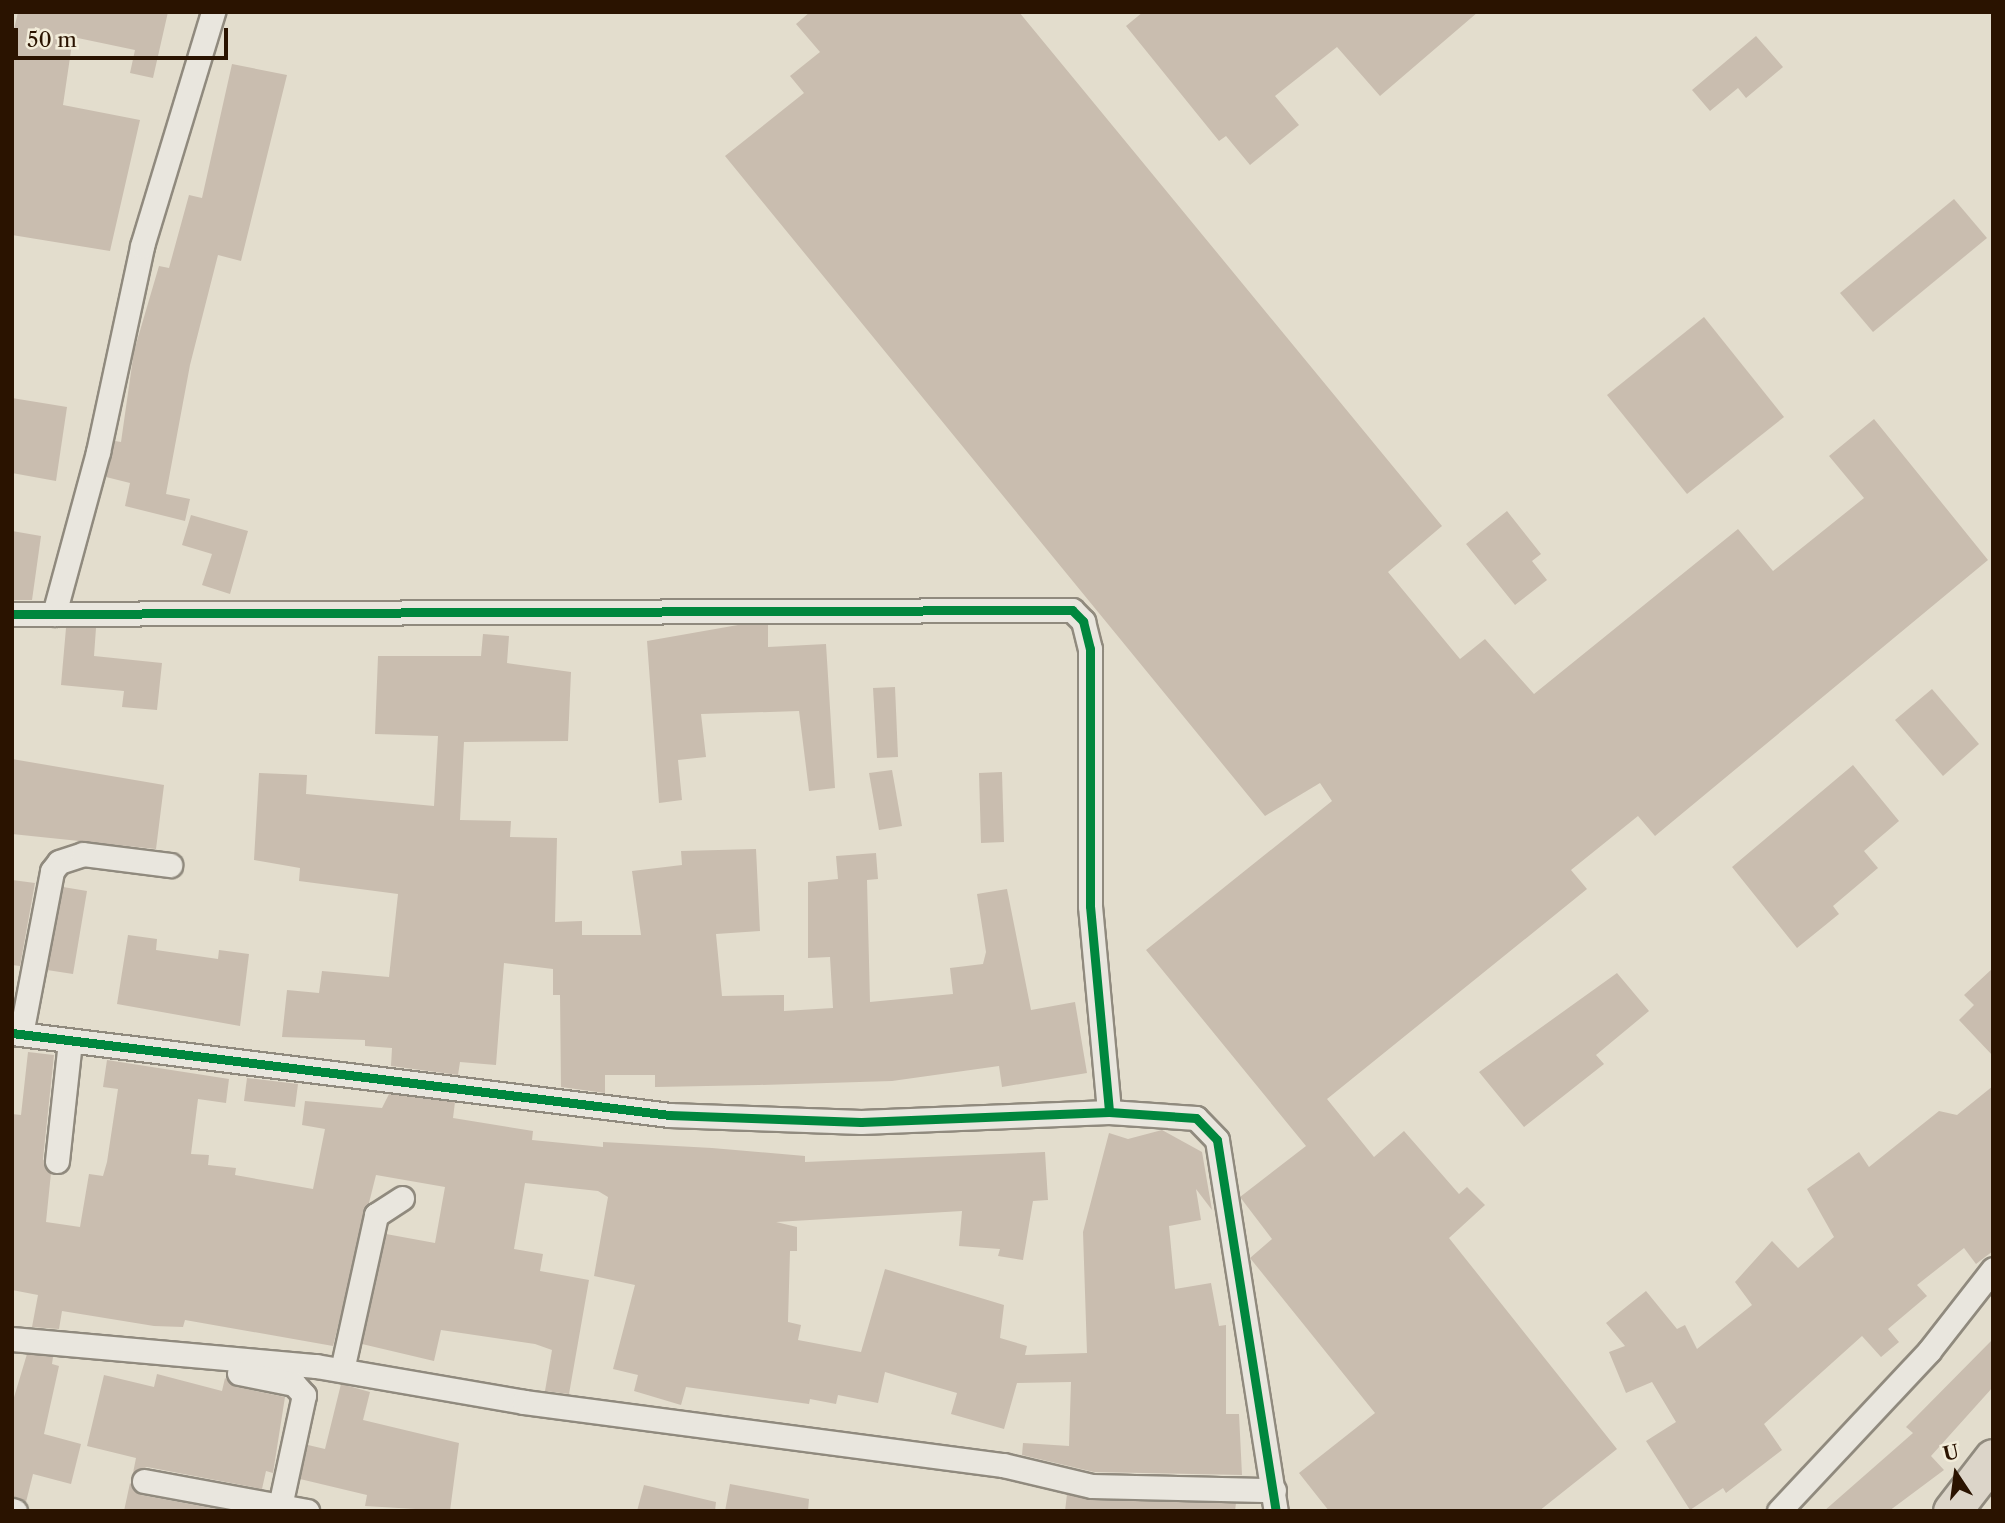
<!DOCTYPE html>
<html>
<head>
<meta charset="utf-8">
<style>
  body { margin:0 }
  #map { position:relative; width:2005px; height:1523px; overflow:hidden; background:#e3ddcd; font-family:"Libre Caslon Text",serif }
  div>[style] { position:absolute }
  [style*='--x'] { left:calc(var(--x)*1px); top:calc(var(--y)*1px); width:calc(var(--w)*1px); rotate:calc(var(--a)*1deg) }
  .building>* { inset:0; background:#c9bdaf }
  .roads { filter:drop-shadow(2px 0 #908a7e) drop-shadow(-2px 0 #908a7e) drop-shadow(0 2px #908a7e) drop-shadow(0 -2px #908a7e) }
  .street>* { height:23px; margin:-11.5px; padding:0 11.5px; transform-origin:11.5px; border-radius:11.5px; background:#e9e6de }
  .primary>* { height:37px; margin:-18.5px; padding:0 18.5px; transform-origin:18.5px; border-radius:18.5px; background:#dcd5c9 }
  .cycleway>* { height:9px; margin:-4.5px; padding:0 4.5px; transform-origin:4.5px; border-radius:4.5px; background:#00873e }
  span { translate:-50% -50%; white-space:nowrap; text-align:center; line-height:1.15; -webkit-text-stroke:7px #f2ecd9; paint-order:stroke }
  .frame { position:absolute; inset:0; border:14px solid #2a1300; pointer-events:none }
  .north { position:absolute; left:1921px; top:1439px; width:70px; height:70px; -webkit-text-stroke:5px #f2ecd9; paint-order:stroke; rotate:347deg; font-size:19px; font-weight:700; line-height:28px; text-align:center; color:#2a1300 }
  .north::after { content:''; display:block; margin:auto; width:24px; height:32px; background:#2a1300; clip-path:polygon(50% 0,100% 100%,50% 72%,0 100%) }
  .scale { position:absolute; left:14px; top:28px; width:214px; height:32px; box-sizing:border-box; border:4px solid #2a1300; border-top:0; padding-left:9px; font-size:21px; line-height:24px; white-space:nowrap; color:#2a1300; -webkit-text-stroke:5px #f2ecd9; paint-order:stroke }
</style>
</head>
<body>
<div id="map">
  <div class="building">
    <div style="clip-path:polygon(18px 12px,168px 12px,153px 78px,130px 73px,135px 50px,73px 37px,63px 105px,140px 120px,110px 251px,12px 235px,12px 38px)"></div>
    <div style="clip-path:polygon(810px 12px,1019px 12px,1442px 526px,1388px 572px,1460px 659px,1485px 639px,1534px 694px,1738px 529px,1773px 571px,1864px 498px,1829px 456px,1874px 419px,1988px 560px,1655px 836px,1638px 816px,1571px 870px,1587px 889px,1327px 1099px,1374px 1157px,1404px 1131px,1459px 1194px,1467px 1187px,1485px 1205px,1449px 1238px,1617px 1449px,1539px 1511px,1329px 1511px,1299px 1473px,1375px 1413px,1250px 1258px,1272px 1239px,1240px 1197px,1306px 1146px,1146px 950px,1332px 801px,1320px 783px,1265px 816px,725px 156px,804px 93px,790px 76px,820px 52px,796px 24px)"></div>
    <div style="clip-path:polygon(1143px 12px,1478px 12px,1380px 96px,1337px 47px,1275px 96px,1299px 125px,1250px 165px,1226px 136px,1219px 141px,1126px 26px)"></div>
    <div style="clip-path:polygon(1756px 36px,1783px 67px,1746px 98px,1738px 88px,1710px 111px,1692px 90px)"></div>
    <div style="clip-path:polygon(232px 64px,287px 75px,241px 261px,218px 255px,190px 365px,166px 494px,190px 499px,185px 521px,125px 506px,130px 483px,106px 477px,115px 441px,121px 442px,134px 351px,159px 266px,169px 268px,189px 195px,202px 198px)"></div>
    <div style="clip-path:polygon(1954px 199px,1987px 238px,1873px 332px,1840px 293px)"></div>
    <div style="clip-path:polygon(1704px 317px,1784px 417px,1687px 494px,1607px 395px)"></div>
    <div style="clip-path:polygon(12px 398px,67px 407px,56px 481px,12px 473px)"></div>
    <div style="clip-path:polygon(1507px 511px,1541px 554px,1532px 561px,1547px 580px,1515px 605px,1466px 544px)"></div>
    <div style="clip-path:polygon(191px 515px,248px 531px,230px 594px,202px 585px,212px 554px,182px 545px)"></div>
    <div style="clip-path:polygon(12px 531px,41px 536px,32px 600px,12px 600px)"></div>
    <div style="clip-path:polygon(738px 625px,768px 625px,768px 647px,826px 644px,835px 788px,809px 791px,799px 711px,701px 714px,706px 757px,678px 760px,682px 800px,659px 803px,647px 641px)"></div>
    <div style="clip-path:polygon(66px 628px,96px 628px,94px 656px,162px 663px,157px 710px,122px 707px,124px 691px,61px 685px)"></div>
    <div style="clip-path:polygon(483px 634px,509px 636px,507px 663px,571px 672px,568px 741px,464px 742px,460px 820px,511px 821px,510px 837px,557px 838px,555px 922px,582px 921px,582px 935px,641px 935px,632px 871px,682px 865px,681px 851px,756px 849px,760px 931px,716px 934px,722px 996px,784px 995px,784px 1011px,833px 1008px,830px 957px,808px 958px,808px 882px,838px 879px,836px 856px,876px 853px,878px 879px,867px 880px,870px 1002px,953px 994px,950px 968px,983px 964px,986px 952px,977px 894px,1007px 889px,1031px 1010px,1075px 1002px,1087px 1073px,1002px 1087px,999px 1066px,892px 1081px,759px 1085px,655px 1087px,655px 1075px,605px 1075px,605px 1093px,561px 1087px,560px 995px,553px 995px,553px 969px,504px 963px,496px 1065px,460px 1062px,458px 1075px,391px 1066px,392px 1048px,365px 1046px,365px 1040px,282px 1037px,287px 990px,319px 993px,322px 971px,389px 977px,398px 894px,299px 881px,300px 868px,254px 860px,259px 773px,307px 775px,306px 794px,434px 806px,438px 736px,375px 734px,378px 656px,481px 656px)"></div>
    <div style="clip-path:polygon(895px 687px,898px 757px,877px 758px,873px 688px)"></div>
    <div style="clip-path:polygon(1932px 689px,1979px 744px,1943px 776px,1895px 720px)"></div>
    <div style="clip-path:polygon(12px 759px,164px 785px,156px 849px,12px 834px)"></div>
    <div style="clip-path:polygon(1853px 765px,1899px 821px,1864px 851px,1878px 868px,1833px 906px,1839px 914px,1797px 948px,1732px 867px)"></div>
    <div style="clip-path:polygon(892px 770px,902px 826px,879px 830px,869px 773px)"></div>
    <div style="clip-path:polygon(1002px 772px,1004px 842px,981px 843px,979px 773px)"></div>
    <div style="clip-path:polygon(12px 880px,35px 883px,20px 966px,12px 965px)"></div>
    <div style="clip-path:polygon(63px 887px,87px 891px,73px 974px,47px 970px)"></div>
    <div style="clip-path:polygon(128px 935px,157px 939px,156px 950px,218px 959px,219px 950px,249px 954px,240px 1026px,117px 1004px)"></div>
    <div style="clip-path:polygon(1993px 968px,1993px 1056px,1959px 1020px,1974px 1005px,1964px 995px)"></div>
    <div style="clip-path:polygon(1617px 973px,1649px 1011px,1596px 1055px,1604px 1064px,1524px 1127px,1479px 1072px)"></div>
    <div style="clip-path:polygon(28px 1052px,54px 1055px,43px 1159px,51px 1173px,46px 1222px,80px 1227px,89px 1174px,103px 1176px,107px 1162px,118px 1089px,103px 1087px,107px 1060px,229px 1079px,226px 1103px,198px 1099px,191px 1154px,209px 1155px,208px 1165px,236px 1168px,235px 1175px,313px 1189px,325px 1129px,302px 1125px,305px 1101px,382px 1108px,389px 1094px,455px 1102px,453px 1118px,533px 1131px,532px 1140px,603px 1147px,603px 1142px,712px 1148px,805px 1156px,805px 1162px,1045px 1152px,1048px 1200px,1033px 1201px,1023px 1260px,998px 1256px,1000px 1249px,959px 1246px,962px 1211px,776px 1222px,797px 1227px,797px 1251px,790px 1251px,788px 1322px,801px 1325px,798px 1340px,861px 1352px,885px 1269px,1004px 1305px,1000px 1338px,1027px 1346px,1025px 1355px,1087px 1353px,1083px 1232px,1109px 1133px,1128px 1139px,1162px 1130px,1202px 1152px,1212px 1210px,1196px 1189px,1201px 1220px,1169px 1226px,1175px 1289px,1211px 1283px,1219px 1326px,1226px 1325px,1226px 1414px,1239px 1414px,1242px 1475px,1094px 1472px,1022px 1455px,1023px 1443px,1069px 1446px,1071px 1382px,1017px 1383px,1004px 1429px,951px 1414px,957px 1393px,885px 1372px,878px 1403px,838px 1395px,836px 1404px,810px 1399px,809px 1404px,686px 1387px,681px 1405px,634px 1391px,638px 1375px,613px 1369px,635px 1285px,594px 1276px,608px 1197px,598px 1191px,525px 1183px,514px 1249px,543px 1254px,540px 1271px,589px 1280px,569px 1394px,545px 1391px,552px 1350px,535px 1344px,441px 1330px,434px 1361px,362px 1344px,386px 1234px,435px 1243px,445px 1187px,376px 1175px,333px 1346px,185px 1320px,183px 1327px,154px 1326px,62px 1311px,59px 1329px,32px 1327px,38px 1295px,12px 1290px,12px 1114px,21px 1115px)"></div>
    <div style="clip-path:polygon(247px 1078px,298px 1084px,295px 1107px,244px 1101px)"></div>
    <div style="clip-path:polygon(1993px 1086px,1993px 1251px,1976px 1264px,1964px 1248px,1917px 1285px,1927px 1296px,1888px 1329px,1899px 1342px,1881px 1357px,1862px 1336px,1764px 1424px,1782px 1450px,1726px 1493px,1723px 1488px,1690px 1510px,1646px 1441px,1676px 1422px,1652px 1382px,1626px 1393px,1609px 1352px,1625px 1346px,1606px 1323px,1646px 1291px,1677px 1329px,1685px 1325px,1697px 1349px,1752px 1305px,1735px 1282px,1772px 1241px,1798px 1268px,1834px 1237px,1807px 1189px,1859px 1152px,1869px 1167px,1939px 1111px,1957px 1115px)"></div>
    <div style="clip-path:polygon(1993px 1339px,1993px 1387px,1931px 1456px,1944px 1470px,1889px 1511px,1824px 1511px,1913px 1433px,1906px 1427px)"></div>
    <div style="clip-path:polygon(27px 1354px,53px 1357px,52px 1364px,59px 1366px,44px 1434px,81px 1444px,71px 1484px,33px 1474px,26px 1502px,12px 1496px,12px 1404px)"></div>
    <div style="clip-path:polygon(157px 1374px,222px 1391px,225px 1378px,236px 1387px,285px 1397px,273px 1473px,266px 1471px,262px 1489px,147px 1467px,133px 1473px,136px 1458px,87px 1446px,104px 1375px,154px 1387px)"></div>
    <div style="clip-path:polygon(341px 1384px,370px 1392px,363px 1420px,459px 1443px,450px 1511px,365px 1506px,367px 1495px,300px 1479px,308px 1445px,325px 1449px)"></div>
    <div style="clip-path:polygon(130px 1483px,141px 1495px,228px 1511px,124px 1511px)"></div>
    <div style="clip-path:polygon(730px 1484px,809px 1499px,808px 1511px,725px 1511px)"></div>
    <div style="clip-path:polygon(644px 1485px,716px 1502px,715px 1511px,637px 1511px)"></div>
    <div style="clip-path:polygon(1067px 1494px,1092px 1500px,1236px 1503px,1235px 1511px,1065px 1511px)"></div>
  </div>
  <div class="roads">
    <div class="street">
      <div style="--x:12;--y:614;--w:1060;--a:-0.22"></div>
      <div style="--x:1072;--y:610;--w:16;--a:45"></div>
      <div style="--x:1083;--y:621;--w:29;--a:76"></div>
      <div style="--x:1090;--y:649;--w:257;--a:90"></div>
      <div style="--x:1090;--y:906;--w:207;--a:84.7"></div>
      <div style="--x:54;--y:614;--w:168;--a:-74.8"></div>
      <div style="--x:98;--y:452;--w:211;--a:-77.9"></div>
      <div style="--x:142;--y:246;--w:245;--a:-73.1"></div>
      <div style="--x:12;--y:1033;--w:662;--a:7.11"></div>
      <div style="--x:669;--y:1115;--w:192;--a:2.1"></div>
      <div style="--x:861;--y:1122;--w:248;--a:-2.3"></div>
      <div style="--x:1109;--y:1112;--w:87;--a:3.9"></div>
      <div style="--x:1196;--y:1118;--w:30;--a:46"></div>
      <div style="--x:1217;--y:1140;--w:376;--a:81"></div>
      <div style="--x:21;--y:1034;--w:166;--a:-79.2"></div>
      <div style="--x:52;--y:871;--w:11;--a:-52"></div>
      <div style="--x:59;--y:862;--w:25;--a:-18"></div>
      <div style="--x:83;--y:854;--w:88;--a:7.2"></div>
      <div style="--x:57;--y:1161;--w:121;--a:-83.8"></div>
      <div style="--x:12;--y:1339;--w:305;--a:5.1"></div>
      <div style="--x:316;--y:1366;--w:211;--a:9.8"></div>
      <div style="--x:524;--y:1402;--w:483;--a:7.5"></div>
      <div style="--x:1003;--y:1465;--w:91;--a:13.3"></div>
      <div style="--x:1092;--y:1486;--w:182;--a:1.3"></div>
      <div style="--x:342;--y:1370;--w:159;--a:-77.6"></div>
      <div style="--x:376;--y:1215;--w:31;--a:-33"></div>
      <div style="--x:239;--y:1373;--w:56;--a:11.3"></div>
      <div style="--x:294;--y:1384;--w:15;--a:48"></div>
      <div style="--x:304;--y:1395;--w:119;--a:102.2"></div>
      <div style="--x:144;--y:1481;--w:166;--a:10.4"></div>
      <div style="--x:12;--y:1510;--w:3;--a:18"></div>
      <div style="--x:1779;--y:1511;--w:219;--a:-46.8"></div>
      <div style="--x:1929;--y:1351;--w:104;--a:-52"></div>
    </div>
    <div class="primary">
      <div style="--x:1952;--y:1511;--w:67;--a:-52.3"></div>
    </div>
  </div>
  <div class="cycleway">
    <div style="--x:12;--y:614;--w:1060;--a:-0.22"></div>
    <div style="--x:1072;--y:610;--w:16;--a:45"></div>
    <div style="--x:1083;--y:621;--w:29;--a:76"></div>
    <div style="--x:1090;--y:649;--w:257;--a:90"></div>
    <div style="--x:1090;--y:906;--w:207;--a:84.7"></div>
    <div style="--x:12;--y:1033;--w:662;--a:7.11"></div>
    <div style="--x:669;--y:1115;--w:192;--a:2.1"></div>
    <div style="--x:861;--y:1122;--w:248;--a:-2.3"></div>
    <div style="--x:1109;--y:1112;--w:87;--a:3.9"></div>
    <div style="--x:1196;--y:1118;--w:30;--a:46"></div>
    <div style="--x:1217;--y:1140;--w:376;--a:81"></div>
  </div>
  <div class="frame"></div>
  <div class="north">U</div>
  <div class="scale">50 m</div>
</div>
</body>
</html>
